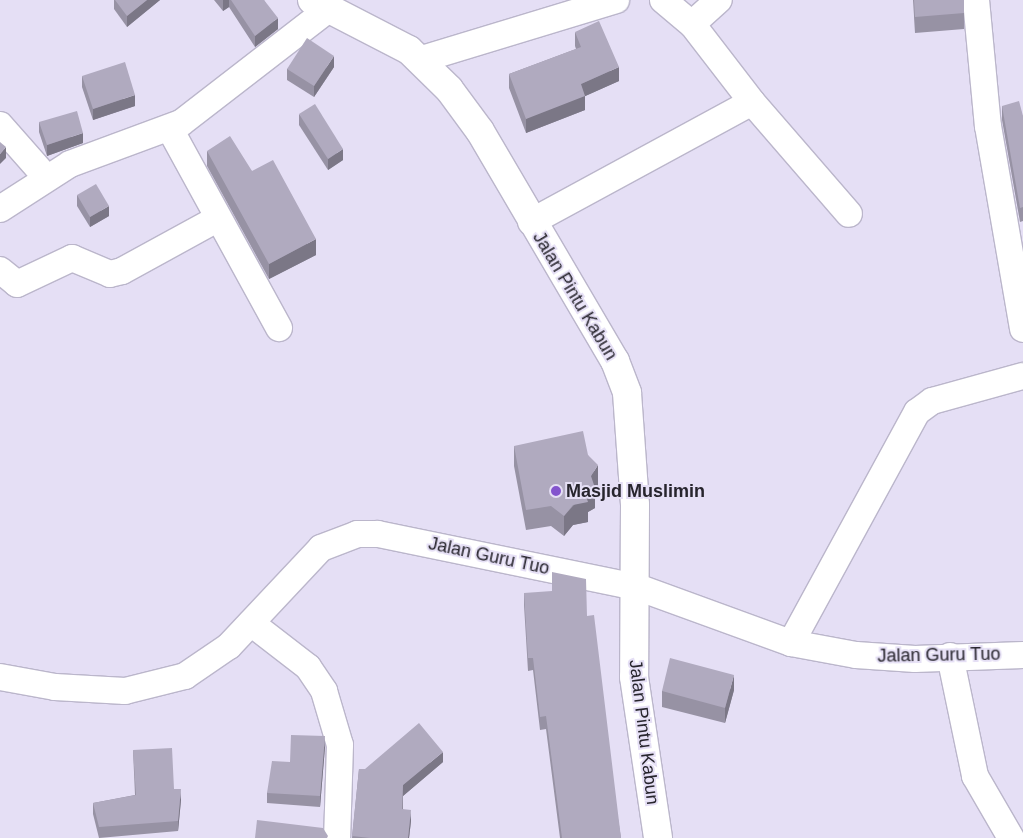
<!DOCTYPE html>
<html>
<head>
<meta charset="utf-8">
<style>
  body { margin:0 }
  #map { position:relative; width:1023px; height:838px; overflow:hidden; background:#e5dff5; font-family:Helvetica,sans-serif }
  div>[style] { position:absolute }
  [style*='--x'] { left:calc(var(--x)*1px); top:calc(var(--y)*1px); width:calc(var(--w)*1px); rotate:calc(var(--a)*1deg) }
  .roads { filter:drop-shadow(1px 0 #bbb6cb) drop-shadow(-1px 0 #bbb6cb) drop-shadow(0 1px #bbb6cb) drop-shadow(0 -1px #bbb6cb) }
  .street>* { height:26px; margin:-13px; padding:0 13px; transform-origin:13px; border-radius:13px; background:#fff }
  .secondary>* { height:28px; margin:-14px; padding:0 14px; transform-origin:14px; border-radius:14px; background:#fff }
  .wall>* { inset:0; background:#9792a4 }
  .shaded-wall>* { inset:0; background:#7b7786 }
  .building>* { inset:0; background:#b0aabf }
  .dots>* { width:14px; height:14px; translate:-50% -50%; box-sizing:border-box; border:2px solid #e5dff5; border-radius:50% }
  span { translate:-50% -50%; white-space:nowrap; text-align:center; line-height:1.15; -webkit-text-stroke:4px #e5dff5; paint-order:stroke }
  .street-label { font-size:18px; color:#27252d }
  .poi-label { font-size:18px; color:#27252d; font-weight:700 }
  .left { translate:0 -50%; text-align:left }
</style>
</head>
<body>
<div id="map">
  <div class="roads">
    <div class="street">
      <div style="--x:663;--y:0;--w:38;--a:40"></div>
      <div style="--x:692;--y:24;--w:98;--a:52.4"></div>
      <div style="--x:752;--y:102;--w:148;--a:49.1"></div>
      <div style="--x:976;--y:0;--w:127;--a:84.6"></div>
      <div style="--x:988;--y:126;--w:206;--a:80.2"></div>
      <div style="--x:692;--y:24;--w:36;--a:-42"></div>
      <div style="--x:419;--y:60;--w:206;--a:-16.9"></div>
      <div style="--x:0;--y:125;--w:68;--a:48.6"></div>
      <div style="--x:170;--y:129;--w:227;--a:61.3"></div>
      <div style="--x:0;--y:209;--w:83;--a:-32.7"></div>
      <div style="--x:70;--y:164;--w:118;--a:-20.3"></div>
      <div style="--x:181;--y:123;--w:185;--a:-37.7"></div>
      <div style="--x:531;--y:222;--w:251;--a:-28.5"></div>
      <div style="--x:0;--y:270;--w:22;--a:39"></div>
      <div style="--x:17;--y:284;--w:61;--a:-25.3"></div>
      <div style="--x:72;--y:258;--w:41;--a:22.8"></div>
      <div style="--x:110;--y:274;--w:12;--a:-14"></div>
      <div style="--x:122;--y:271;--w:108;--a:-28.7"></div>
      <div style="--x:251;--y:623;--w:72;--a:37.7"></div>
      <div style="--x:308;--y:667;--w:29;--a:56"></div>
      <div style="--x:324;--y:691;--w:56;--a:73.5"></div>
      <div style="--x:340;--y:745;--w:93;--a:91.8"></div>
      <div style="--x:791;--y:643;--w:263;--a:-61.4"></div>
      <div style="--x:917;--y:412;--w:19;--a:-36"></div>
      <div style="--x:932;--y:401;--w:94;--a:-15.4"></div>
      <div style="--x:950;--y:656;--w:123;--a:78.2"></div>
      <div style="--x:975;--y:776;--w:72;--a:59.9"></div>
      <div style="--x:0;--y:677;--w:56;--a:10.3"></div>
      <div style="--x:55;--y:687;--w:70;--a:3.3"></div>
      <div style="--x:125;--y:691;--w:62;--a:-14"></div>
      <div style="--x:185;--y:676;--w:53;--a:-34.3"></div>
      <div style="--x:229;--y:646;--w:134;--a:-46.8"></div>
      <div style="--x:321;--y:548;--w:39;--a:-21"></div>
      <div style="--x:357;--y:534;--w:21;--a:0"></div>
      <div style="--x:378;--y:534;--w:264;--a:11.6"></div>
      <div style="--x:637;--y:587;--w:164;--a:20"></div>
      <div style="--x:791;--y:643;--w:66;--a:10.5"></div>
      <div style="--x:856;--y:655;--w:59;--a:3.9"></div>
      <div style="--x:915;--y:659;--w:108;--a:-2.1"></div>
    </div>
    <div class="secondary">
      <div style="--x:312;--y:0;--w:109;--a:27.3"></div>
      <div style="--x:409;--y:50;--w:56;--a:44.3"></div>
      <div style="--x:449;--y:89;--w:52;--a:53.6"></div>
      <div style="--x:480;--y:131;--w:267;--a:59.6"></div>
      <div style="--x:615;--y:361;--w:34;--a:69"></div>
      <div style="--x:627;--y:393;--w:112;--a:85.9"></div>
      <div style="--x:635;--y:505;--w:172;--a:90.3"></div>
      <div style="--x:634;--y:677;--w:163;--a:81.5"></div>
    </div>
  </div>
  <div class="wall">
    <div style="clip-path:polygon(114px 0,160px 0,127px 27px,114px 9px)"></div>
    <div style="clip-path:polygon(214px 0,264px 0,278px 29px,255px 47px,229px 7px,223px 11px)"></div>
    <div style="clip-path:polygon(913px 0,964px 0,964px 29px,915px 33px)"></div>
    <div style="clip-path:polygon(575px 32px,619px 81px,585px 96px,585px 110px,526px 133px,509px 88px,509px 74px,576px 49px,575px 46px)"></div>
    <div style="clip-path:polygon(334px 67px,314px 97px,287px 80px,287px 69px)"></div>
    <div style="clip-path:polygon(82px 76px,135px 106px,93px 120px,82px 87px)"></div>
    <div style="clip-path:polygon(1002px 106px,1023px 116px,1023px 221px,1020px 222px,1002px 120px)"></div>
    <div style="clip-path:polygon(299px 114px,343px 160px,328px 170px,299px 125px)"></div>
    <div style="clip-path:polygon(39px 122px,83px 143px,47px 156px,39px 132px)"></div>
    <div style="clip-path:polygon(207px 151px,252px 171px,316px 255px,269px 279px,207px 166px)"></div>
    <div style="clip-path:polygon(77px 195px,109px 216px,90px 227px,77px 206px)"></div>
    <div style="clip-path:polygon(514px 446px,588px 455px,598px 485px,595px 489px,595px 508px,588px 512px,588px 522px,573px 525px,564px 536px,551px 526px,526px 530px,514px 466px)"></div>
    <div style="clip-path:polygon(524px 593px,587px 616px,621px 838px,560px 838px,546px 729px,540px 730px,533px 670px,528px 671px,524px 605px)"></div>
    <div style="clip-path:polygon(734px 690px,725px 723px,662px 707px,662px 691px)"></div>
    <div style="clip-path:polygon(325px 747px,320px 807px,267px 803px,267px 793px,290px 762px)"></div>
    <div style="clip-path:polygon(133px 750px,174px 789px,181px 800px,178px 831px,99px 838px,93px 814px,93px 803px,135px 795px)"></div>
    <div style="clip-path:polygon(443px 762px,403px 796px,403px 809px,411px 821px,409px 838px,352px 838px,359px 769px,365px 769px)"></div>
  </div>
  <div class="shaded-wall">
    <div style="clip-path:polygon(147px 0,160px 0,127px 27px,127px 16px)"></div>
    <div style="clip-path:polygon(223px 0,229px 0,229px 7px,223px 11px)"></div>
    <div style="clip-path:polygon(278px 18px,278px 29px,255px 47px,255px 36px)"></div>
    <div style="clip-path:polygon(334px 56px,334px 67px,314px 97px,314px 86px)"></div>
    <div style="clip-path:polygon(619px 67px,619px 81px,581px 98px,585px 96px,585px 110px,526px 133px,526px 119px,581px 84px)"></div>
    <div style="clip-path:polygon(135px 95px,135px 106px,93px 120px,93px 109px)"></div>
    <div style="clip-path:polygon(83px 133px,83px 143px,47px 156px,47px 145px)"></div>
    <div style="clip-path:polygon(6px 147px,6px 158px,0 164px,0 154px)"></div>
    <div style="clip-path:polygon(343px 149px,343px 160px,328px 170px,328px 159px)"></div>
    <div style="clip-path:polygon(109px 206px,109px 216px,90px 227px,90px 217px)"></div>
    <div style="clip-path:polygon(316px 239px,316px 255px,269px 279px,269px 264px)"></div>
    <div style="clip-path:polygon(598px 465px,598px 485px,595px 489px,595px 508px,588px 512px,588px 522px,573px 525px,564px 536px,564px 516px,585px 493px,591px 476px)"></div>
    <div style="clip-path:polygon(734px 675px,734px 690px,725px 723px,725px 708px)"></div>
    <div style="clip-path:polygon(325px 736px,325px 747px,320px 807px,320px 796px)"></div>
    <div style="clip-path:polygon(443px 752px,443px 762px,403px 796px,402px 820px,403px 785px)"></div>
    <div style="clip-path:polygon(181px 789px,181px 800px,178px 831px,178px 821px)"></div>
    <div style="clip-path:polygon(411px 810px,411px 821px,409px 838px,408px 838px)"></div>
  </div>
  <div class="building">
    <div style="clip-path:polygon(115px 0,147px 0,127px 16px)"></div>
    <div style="clip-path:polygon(231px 0,264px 0,278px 18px,255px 36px)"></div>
    <div style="clip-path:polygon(914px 0,964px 0,964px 13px,915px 17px)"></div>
    <div style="clip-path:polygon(599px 21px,619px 67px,581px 84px,585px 96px,526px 119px,509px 74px,581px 47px,575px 32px)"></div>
    <div style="clip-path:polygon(307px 38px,334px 56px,314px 86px,287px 69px)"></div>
    <div style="clip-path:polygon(125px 62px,135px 95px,93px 109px,82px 76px)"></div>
    <div style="clip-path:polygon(1019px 101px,1023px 116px,1023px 207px,1020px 208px,1002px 106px)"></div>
    <div style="clip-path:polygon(315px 104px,343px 149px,328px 159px,299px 114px)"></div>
    <div style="clip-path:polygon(77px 111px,83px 133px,47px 145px,39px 122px)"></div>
    <div style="clip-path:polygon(230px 136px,252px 171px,273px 160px,316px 239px,269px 264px,207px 151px)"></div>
    <div style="clip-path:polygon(0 142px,6px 147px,0 154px)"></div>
    <div style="clip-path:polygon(96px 184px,109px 206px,90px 217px,77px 195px)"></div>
    <div style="clip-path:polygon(583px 431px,588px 455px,598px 465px,591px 476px,595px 488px,585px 493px,588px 502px,573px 505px,564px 516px,551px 506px,526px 510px,514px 446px)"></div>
    <div style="clip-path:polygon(552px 572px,586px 579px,587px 616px,594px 615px,621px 838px,562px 838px,546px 716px,540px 717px,533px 658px,528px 658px,524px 593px,552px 591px)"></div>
    <div style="clip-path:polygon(670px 658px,734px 675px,725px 708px,662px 691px)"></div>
    <div style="clip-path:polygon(419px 723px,443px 752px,403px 785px,402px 809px,411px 810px,408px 838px,370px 838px,352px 836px,359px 769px,365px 769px)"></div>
    <div style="clip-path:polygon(291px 735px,325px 736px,320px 796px,267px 793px,272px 761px,290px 762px)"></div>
    <div style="clip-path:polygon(172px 748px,174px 789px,181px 789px,178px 821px,99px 827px,93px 803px,136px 795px,133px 750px)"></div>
    <div style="clip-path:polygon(257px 820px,323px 828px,328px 836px,327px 838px,255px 838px)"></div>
  </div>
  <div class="dots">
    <div style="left:556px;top:491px;background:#8354cd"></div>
  </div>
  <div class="street-label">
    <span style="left:575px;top:296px;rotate:59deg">Jalan Pintu Kabun</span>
    <span style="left:489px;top:556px;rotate:12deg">Jalan Guru Tuo</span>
    <span style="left:939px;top:655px;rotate:-1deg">Jalan Guru Tuo</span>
    <span style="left:644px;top:732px;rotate:83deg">Jalan Pintu Kabun</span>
  </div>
  <div class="poi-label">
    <span class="left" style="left:566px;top:491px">Masjid Muslimin</span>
  </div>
</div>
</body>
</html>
